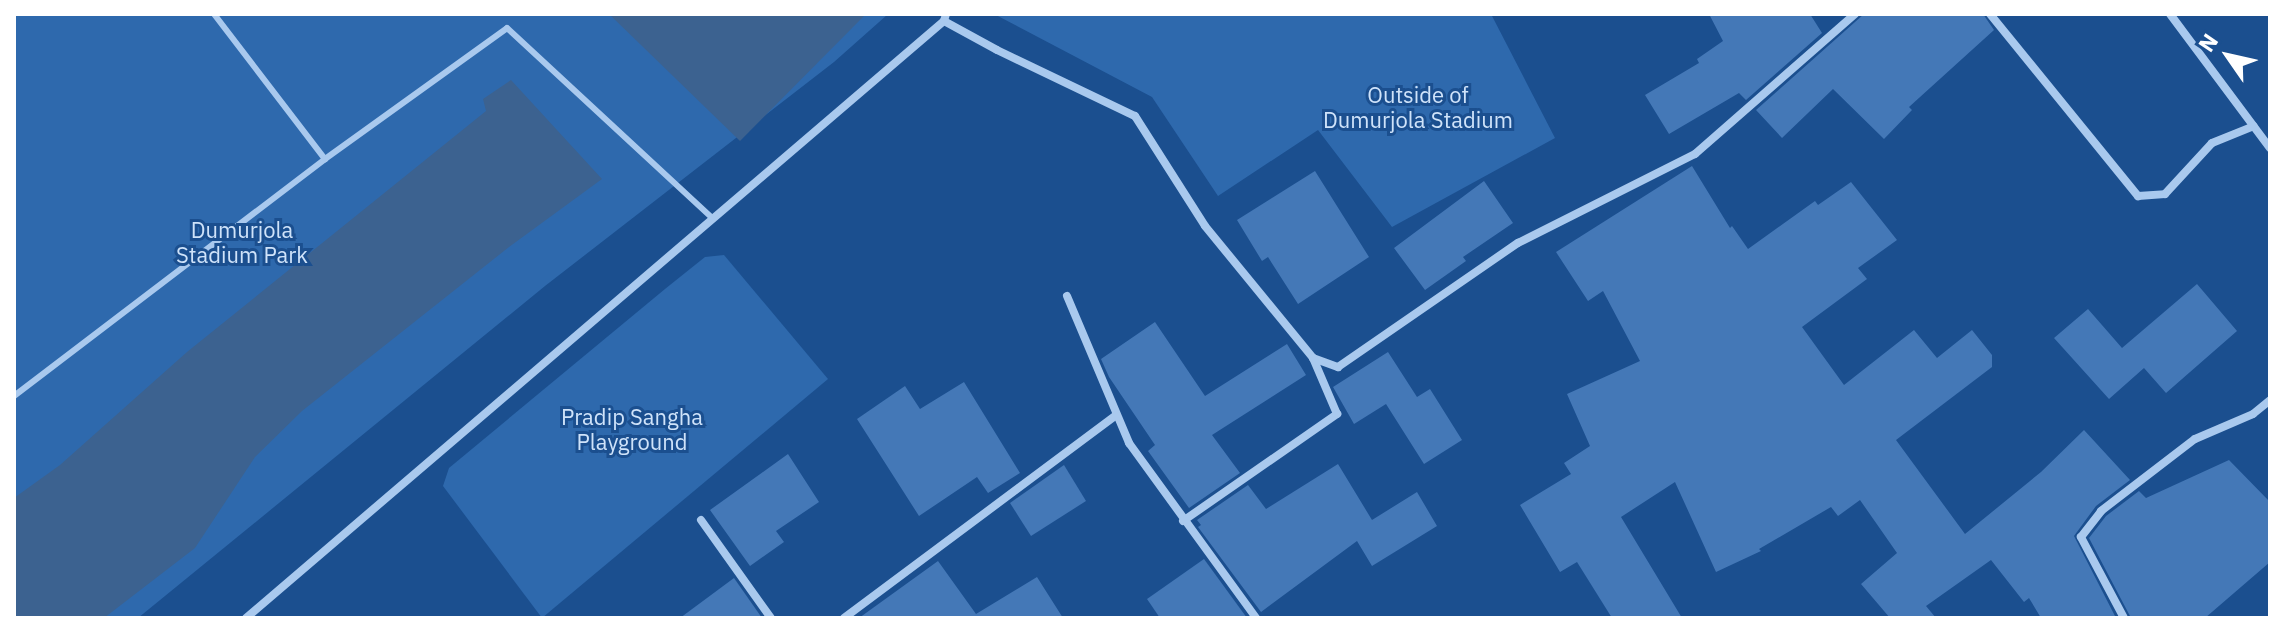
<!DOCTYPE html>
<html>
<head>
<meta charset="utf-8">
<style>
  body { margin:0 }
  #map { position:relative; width:2284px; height:632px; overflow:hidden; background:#1b4f8f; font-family:"IBM Plex Sans",sans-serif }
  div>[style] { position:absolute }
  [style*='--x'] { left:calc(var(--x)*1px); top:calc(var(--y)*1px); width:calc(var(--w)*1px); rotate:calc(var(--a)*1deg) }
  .green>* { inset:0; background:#2e69ad }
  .water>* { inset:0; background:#3c6290 }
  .building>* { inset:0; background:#4478b7 }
  .lane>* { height:6px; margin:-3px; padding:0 3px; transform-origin:3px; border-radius:3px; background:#a9c9ee }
  .street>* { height:8px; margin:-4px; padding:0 4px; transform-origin:4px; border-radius:4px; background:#a9c9ee }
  span { translate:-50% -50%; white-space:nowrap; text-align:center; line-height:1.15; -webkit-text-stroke:6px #1b4f8f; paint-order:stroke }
  .park-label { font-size:22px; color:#cfe3fa }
  .frame { position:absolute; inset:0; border:16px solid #fff; pointer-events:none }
  .north { position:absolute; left:2188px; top:16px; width:80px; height:80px; -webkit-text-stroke:6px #1b4f8f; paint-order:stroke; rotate:304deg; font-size:22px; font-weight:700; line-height:32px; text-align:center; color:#fff }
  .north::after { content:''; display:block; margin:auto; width:28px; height:36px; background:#fff; clip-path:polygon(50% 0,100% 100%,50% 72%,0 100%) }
</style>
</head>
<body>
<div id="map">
  <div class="green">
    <div style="clip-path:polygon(14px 14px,887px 14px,887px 15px,834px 62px,545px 286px,138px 618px,14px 618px)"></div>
    <div style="clip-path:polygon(994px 14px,1491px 14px,1555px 138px,1392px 227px,1318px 130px,1218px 196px,1152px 97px)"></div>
    <div style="clip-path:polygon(724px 255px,828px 379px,542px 618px,443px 486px,449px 468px,665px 289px,705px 257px)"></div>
  </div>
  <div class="water">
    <div style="clip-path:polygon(609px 14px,864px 14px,864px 16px,740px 141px)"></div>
    <div style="clip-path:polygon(511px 80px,602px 179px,509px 247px,302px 411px,255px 457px,195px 548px,104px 618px,14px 618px,14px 498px,60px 465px,187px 352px,486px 111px,483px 99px)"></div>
  </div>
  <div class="building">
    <div style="clip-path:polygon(1709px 14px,1810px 14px,1822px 33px,1746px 100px,1739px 93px,1669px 134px,1645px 95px,1699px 63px,1697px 59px,1723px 41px)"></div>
    <div style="clip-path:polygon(1864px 14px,1983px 14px,1994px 30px,1909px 107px,1912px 110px,1884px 139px,1833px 89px,1782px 138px,1756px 110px)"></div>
    <div style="clip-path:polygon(1692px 166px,1730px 228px,1732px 226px,1748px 249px,1815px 201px,1818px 205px,1851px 182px,1897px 240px,1858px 268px,1867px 279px,1802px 327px,1844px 385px,1914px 330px,1937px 358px,1972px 330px,1992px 355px,1992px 367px,1896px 440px,1965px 534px,2041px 472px,2084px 430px,2130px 480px,2096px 506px,2074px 536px,2116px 618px,2041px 618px,2029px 598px,2024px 602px,1991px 560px,1926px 606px,1936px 618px,1890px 618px,1861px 584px,1897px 553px,1860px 500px,1838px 516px,1831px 507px,1759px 549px,1761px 551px,1716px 572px,1675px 482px,1621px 517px,1682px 618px,1612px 618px,1577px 562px,1560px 572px,1520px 505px,1571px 474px,1564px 463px,1590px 446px,1567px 394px,1640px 361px,1603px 291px,1588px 301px,1556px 252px)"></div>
    <div style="clip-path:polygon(1315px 171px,1369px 257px,1298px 304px,1268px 257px,1262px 261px,1237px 220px)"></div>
    <div style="clip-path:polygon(1484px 181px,1513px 223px,1463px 257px,1466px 261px,1425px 290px,1394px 248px)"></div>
    <div style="clip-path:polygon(2197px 284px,2237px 331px,2166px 393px,2144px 368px,2109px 399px,2054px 338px,2088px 309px,2122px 348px)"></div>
    <div style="clip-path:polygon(1155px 322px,1205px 396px,1287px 344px,1306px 375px,1212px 435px,1240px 473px,1189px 508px,1148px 451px,1155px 445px,1109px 377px,1101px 359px)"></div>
    <div style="clip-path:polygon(1388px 352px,1417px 397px,1430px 389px,1462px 440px,1424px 464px,1386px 404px,1354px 424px,1333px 387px)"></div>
    <div style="clip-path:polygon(964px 382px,1020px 473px,988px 493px,977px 477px,919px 516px,857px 419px,905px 386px,920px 409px)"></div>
    <div style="clip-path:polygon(788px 454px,819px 502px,776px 531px,784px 542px,750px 566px,710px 510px)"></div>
    <div style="clip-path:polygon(2229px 460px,2270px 502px,2270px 562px,2205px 618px,2131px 618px,2089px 538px,2106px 516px,2139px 491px,2146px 498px)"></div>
    <div style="clip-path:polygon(1338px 464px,1372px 520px,1417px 492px,1437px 526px,1372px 566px,1357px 541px,1261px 612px,1198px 527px,1201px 525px,1197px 520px,1248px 485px,1266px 509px)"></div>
    <div style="clip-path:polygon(1064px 465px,1086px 501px,1031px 536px,1010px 503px)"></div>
    <div style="clip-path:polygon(1204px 559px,1247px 618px,1160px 618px,1147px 599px)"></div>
    <div style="clip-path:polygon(938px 561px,976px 614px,1037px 577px,1063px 618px,859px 618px)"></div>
    <div style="clip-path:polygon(734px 578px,762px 618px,680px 618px)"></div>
  </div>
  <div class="lane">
    <div style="--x:214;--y:14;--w:183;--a:52.6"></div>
    <div style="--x:325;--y:159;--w:224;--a:-35.7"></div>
    <div style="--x:507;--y:28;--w:281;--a:42.8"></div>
    <div style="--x:14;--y:396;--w:391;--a:-37.3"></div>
  </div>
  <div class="street">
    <div style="--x:1990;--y:14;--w:235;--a:50.9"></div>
    <div style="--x:2138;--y:196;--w:27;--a:-4"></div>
    <div style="--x:2165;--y:194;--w:69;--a:-47.3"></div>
    <div style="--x:2212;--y:143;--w:45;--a:-22"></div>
    <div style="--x:2170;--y:14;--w:167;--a:53.3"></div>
    <div style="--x:944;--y:21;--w:60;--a:28.7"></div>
    <div style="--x:997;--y:50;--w:153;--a:25.6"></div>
    <div style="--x:1135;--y:116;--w:130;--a:57.5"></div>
    <div style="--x:1205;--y:226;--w:171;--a:50.7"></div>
    <div style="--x:1313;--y:358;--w:27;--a:20"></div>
    <div style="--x:1338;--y:367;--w:219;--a:-34.6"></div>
    <div style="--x:1518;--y:243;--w:198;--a:-26.7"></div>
    <div style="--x:1695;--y:154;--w:213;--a:-41.2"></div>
    <div style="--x:1067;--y:296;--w:160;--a:67.1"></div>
    <div style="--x:1129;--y:443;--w:216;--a:54"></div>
    <div style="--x:701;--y:520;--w:120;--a:54.5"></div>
    <div style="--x:1183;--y:521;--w:188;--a:-34.8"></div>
    <div style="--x:1337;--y:414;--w:61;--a:-113.2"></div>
    <div style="--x:246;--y:618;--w:918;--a:-40.54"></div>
    <div style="--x:944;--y:21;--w:7;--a:-74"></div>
    <div style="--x:844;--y:618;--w:338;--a:-36.7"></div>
    <div style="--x:2124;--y:618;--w:92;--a:-118"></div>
    <div style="--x:2081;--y:537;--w:33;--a:-52"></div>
    <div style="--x:2101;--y:511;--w:118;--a:-37.5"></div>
    <div style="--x:2195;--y:439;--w:63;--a:-23.3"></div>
    <div style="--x:2253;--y:414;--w:22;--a:-39"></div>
  </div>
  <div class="park-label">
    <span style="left:1418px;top:107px">Outside of<br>Dumurjola Stadium</span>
    <span style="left:242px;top:242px">Dumurjola<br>Stadium Park</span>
    <span style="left:632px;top:429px">Pradip Sangha<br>Playground</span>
  </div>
  <div class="frame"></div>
  <div class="north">N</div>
</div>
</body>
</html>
